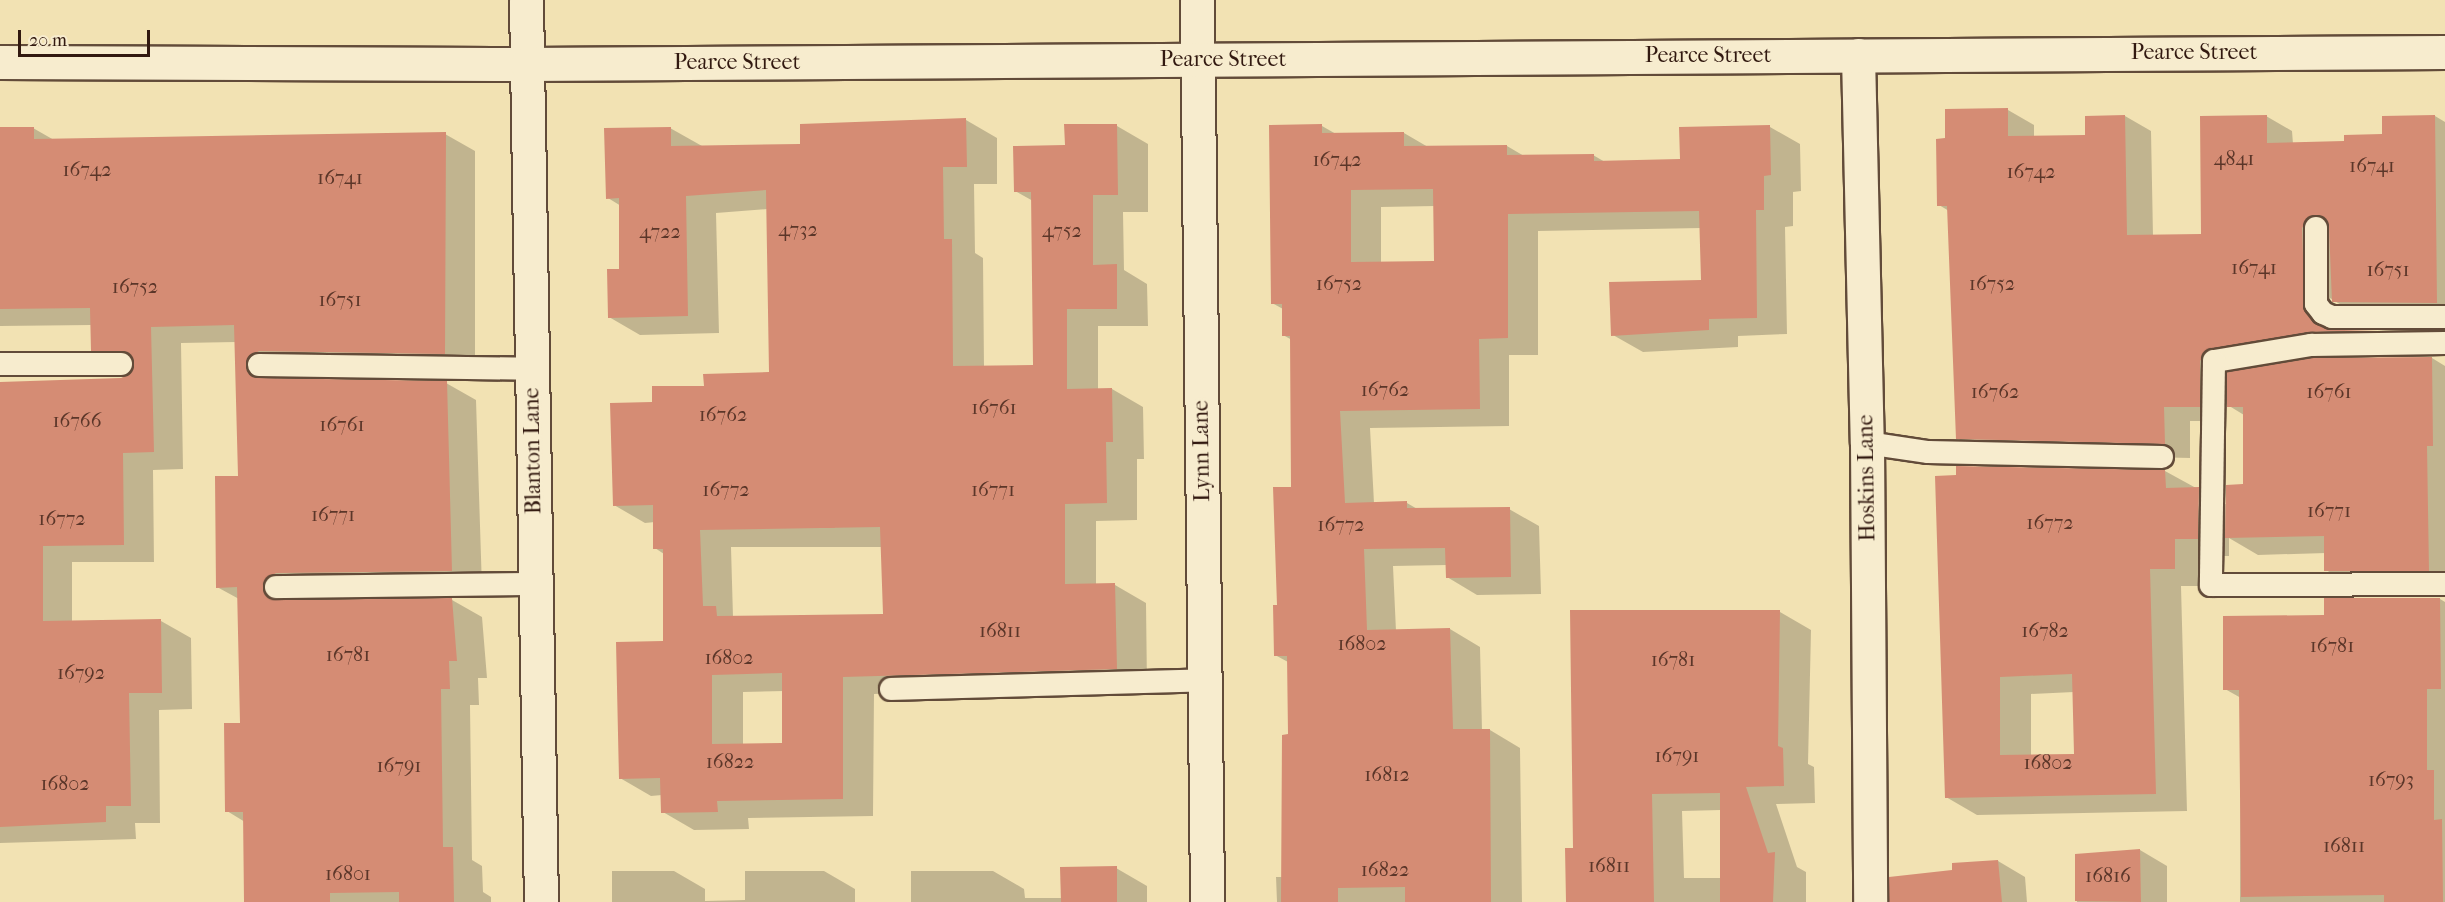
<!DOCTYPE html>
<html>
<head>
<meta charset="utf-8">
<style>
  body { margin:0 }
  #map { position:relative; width:2445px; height:902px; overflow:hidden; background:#f2e2b3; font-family:"IM FELL French Canon",serif }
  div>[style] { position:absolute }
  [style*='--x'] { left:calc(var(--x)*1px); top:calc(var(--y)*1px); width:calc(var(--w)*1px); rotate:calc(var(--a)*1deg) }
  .shadow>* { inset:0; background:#0003 }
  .building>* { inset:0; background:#d58c74 }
  .roads { filter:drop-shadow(2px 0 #624b39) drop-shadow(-2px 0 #624b39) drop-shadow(0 2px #624b39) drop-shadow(0 -2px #624b39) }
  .lane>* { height:22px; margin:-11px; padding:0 11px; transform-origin:11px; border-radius:11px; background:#f7ecce }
  .street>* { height:33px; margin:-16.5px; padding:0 16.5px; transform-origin:16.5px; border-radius:16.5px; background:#f7ecce }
  .secondary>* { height:33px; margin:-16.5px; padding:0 16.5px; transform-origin:16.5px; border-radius:16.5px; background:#f7ecce }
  span { translate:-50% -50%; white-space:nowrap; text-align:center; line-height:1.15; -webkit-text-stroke:5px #f7ecce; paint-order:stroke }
  .number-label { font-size:20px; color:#5b3629 }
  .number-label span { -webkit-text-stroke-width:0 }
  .street-label { font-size:22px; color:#321910 }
  .scale { position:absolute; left:18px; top:30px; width:132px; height:27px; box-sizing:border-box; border:3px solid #321910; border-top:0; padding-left:8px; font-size:18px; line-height:21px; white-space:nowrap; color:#321910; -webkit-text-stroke:4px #f7ecce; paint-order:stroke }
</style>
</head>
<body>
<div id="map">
  <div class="shadow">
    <div style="clip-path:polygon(evenodd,2008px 110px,2034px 125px,2034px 137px,2087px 137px,2125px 116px,2151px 131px,2153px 236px,2203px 235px,2266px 116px,2292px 131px,2293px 144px,2346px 143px,2383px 135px,2435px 116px,2445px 122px,2445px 318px,2362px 318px,2330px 298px,2334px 331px,2377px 332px,2400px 345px,2233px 364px,2227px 374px,2432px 358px,2445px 366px,2445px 588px,2357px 588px,2326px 570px,2326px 553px,2258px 555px,2229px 538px,2229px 556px,2206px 556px,2206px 586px,2181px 586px,2187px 811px,1977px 815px,1946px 797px,1937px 477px,2165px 471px,2227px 505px,2244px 486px,2244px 415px,2226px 404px,2226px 421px,2190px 421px,2190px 458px,1983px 453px,1957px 438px,1949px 211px,1939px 205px,1947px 140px,2008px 110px,2074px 692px,2075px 755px,2031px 756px,2031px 694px,2074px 692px)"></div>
    <div style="clip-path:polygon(evenodd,966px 120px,997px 138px,997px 184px,974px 184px,975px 253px,983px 258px,984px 367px,1034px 366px,1033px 201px,1015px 191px,1066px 146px,1117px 126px,1148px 144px,1148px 212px,1123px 212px,1124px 270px,1147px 284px,1148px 326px,1098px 326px,1098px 390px,1112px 389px,1143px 407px,1144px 459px,1137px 459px,1137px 520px,1096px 521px,1096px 585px,1115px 585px,1146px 603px,1147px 686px,874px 694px,873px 816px,748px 818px,749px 829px,694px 830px,663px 812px,662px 795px,651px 796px,620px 778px,664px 642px,664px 554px,655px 548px,655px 522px,645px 523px,614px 505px,705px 387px,770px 374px,768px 209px,716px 213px,719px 333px,640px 335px,609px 317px,621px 270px,621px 206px,608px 198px,670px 128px,702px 146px,802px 146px,966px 120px,731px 547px,882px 547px,884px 616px,733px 617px,731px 547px,966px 120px,784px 691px,784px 744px,743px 745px,743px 692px,784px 691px)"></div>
    <div style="clip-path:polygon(evenodd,1322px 126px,1336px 134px,1404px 133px,1428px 147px,1507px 146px,1524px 156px,1593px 155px,1605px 162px,1681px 161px,1770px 127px,1800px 144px,1801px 191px,1793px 192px,1793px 226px,1785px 227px,1787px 334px,1738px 336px,1738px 347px,1643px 352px,1613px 335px,1703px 282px,1701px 228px,1538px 231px,1538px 355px,1509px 355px,1509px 426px,1370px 428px,1374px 503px,1407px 503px,1419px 510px,1509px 509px,1539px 526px,1541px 594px,1477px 595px,1447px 577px,1447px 565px,1393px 566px,1396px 631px,1450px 629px,1480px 647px,1482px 730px,1490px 730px,1520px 748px,1522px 902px,1277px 902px,1276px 877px,1282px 877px,1290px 736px,1288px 662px,1275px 655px,1293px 488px,1292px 340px,1283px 335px,1283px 309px,1272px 303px,1322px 126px,1435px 206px,1436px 262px,1381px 263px,1381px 207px,1435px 206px)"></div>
    <div style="clip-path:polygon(33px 128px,54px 140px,445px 134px,475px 151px,475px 371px,278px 375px,276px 380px,446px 383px,476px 400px,482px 588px,299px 592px,293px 602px,452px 600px,482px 617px,487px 678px,478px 678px,479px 705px,470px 705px,472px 860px,482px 866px,483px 892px,491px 897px,491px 902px,245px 902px,245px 822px,227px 811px,241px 724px,239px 599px,217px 587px,240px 478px,236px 342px,181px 343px,183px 469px,153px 470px,154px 562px,72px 562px,72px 622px,161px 621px,191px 638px,192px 709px,159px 710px,160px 823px,135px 823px,136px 839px,0 843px,0 383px,121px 379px,135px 367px,123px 367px,93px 350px,92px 325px,0 326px,0 129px)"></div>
    <div style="clip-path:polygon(2440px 599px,2445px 602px,2445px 902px,2240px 902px,2241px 698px,2225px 689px,2326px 617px,2326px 600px)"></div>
    <div style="clip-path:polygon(evenodd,1780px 612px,1811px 630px,1808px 764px,1814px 767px,1815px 803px,1776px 804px,1797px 867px,1806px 872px,1806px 902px,1568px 902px,1575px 849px,1780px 612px,1721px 810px,1721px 878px,1684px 878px,1682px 811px,1721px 810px)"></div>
    <div style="clip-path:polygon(2140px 850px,2167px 866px,2167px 902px,2077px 902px,2076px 855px)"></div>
    <div style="clip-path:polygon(1998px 861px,2025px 877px,2027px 902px,1943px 902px)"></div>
    <div style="clip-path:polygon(1116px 868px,1147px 886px,1147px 902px,911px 902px,911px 871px,993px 871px,1024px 889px,1025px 898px,1062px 898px)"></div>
    <div style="clip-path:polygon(612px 871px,674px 871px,705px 889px,705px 901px,745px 900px,745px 871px,824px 871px,855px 889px,855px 902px,612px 902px)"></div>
  </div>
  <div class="building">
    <div style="clip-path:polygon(2008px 108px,2008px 136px,2085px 135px,2085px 116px,2125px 115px,2127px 235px,2201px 234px,2200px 116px,2267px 115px,2267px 143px,2344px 141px,2344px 135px,2382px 134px,2382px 116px,2435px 115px,2437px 303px,2332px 302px,2329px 227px,2323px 217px,2310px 216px,2302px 228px,2305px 312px,2327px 329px,2378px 330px,2309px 332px,2207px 350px,2200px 361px,2200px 407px,2164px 407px,2165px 444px,1956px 439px,1947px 206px,1937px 206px,1936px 139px,1945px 138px,1945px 109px)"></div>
    <div style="clip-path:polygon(evenodd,966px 118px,967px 167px,943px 167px,944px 239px,952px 239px,953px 366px,1033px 365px,1031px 192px,1014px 192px,1013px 146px,1065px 145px,1064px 124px,1117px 124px,1118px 195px,1093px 195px,1093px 265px,1117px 264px,1117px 309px,1067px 309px,1067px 389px,1112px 388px,1113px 442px,1106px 442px,1107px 503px,1065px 504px,1065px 584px,1115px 583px,1117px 669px,843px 677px,843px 799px,717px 801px,718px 812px,661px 813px,660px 778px,619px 779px,616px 642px,663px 641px,663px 549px,653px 549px,653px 505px,613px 506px,610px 403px,652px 402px,652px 386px,704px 386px,703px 374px,769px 372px,766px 190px,686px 196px,688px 316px,608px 318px,607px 269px,619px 269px,619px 198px,606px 199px,604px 128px,671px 127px,671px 146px,800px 144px,800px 124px,966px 118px,880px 527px,883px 614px,717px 616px,716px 606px,703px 606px,700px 530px,880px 527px,966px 118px,782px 673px,782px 743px,712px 744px,712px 675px,782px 673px)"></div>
    <div style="clip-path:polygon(evenodd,1322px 124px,1322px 133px,1404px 132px,1404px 146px,1507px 145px,1507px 155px,1594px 154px,1594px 161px,1680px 159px,1679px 127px,1770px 125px,1771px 175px,1764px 176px,1764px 210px,1756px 210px,1757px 318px,1709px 319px,1709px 330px,1611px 336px,1609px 282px,1701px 280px,1699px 211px,1508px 214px,1508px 338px,1479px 339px,1480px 409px,1340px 411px,1345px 503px,1407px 501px,1407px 508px,1510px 507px,1511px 577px,1446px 578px,1445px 548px,1364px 549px,1367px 630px,1450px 628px,1453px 729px,1490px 729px,1491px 902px,1405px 902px,1405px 887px,1338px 888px,1338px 902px,1281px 902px,1282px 735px,1288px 734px,1287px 656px,1274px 656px,1273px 605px,1277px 605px,1273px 487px,1291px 487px,1290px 336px,1282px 336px,1282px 304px,1271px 304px,1269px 125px,1322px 124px,1433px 189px,1434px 261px,1351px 262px,1351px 190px,1433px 189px)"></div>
    <div style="clip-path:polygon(0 127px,34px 127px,34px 139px,446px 132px,445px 354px,259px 351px,248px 358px,246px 365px,252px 376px,259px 378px,447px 381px,452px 571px,276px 573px,265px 580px,263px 588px,269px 598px,276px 600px,452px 598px,457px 661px,449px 661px,450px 689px,441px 689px,443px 847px,453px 847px,454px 902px,399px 902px,399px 892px,330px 893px,330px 902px,244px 902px,243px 812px,225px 812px,224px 723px,240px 723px,237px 587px,216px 588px,215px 476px,238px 476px,234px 325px,151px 327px,154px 452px,123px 453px,124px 545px,43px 546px,43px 621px,161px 619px,162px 693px,129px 693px,131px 806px,106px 806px,106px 822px,0 827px,0 382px,121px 378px,128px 375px,134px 365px,127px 352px,91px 351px,90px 308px,0 309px)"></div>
    <div style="clip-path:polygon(2432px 357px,2433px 446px,2427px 446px,2429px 571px,2324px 571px,2324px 536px,2225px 538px,2226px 485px,2243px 484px,2243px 407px,2227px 407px,2227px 372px,2312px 358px)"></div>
    <div style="clip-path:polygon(evenodd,1956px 466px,2165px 470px,2166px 488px,2199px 487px,2198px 539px,2175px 539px,2175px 569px,2150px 569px,2156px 794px,1945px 798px,1935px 476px,1956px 475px,1956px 466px,2072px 674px,2074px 754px,2000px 755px,2000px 677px,2072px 674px)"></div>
    <div style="clip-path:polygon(2324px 598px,2440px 598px,2441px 689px,2427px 689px,2427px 770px,2434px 770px,2434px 820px,2442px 819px,2443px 902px,2384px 902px,2384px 895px,2241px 897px,2239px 690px,2223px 690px,2223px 616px,2324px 615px)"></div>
    <div style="clip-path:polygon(1570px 610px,1780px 610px,1778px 746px,1783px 748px,1784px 786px,1746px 787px,1768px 853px,1775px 852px,1773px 902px,1720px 902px,1720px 793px,1652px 794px,1654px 902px,1566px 902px,1565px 848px,1573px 848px)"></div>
    <div style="clip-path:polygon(2140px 849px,2141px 902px,2075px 901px,2075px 854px)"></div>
    <div style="clip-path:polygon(1998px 860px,2002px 902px,1889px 902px,1889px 877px,1952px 870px,1952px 863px)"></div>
    <div style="clip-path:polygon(1117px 866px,1117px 902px,1061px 902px,1060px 867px)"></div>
  </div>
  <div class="roads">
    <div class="lane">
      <div style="--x:2316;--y:228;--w:76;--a:90"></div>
      <div style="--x:2316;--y:304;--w:11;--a:52"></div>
      <div style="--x:2323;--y:313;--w:10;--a:24"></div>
      <div style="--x:2332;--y:317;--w:113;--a:0"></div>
      <div style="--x:2445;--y:343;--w:134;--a:179.1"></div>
      <div style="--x:2311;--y:345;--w:98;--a:170.6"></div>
      <div style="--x:2214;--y:361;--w:224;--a:90.8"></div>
      <div style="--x:2211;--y:585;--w:234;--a:-0.2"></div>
      <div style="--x:0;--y:364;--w:121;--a:0"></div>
      <div style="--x:259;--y:365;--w:273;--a:0.8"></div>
      <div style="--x:1867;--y:443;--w:62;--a:8.4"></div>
      <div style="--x:1928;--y:452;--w:234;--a:1.2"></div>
      <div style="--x:276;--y:587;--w:260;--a:-0.7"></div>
      <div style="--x:891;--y:689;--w:314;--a:-1.6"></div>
    </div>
    <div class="street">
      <div style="--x:526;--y:0;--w:902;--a:89.05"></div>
      <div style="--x:1197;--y:0;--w:902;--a:89.36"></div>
      <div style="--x:1858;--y:55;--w:388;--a:88.7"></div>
      <div style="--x:1867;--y:443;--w:459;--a:89.6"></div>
    </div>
    <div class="secondary">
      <div style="--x:0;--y:62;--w:527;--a:0.22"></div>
      <div style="--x:527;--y:64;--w:1918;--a:-0.36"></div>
    </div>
  </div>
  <div class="number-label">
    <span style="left:2234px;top:158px">4841</span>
    <span style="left:1337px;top:159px">16742</span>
    <span style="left:2372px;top:165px">16741</span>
    <span style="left:87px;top:169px">16742</span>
    <span style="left:2031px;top:171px">16742</span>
    <span style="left:340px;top:177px">16741</span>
    <span style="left:798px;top:229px">4732</span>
    <span style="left:1062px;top:230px">4752</span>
    <span style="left:660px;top:231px">4722</span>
    <span style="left:2254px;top:267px">16741</span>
    <span style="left:2388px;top:269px">16751</span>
    <span style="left:1339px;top:283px">16752</span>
    <span style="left:1992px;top:283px">16752</span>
    <span style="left:135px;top:286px">16752</span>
    <span style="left:340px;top:299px">16751</span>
    <span style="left:1385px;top:389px">16762</span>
    <span style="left:1995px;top:391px">16762</span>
    <span style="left:2329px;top:391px">16761</span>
    <span style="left:994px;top:407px">16761</span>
    <span style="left:723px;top:414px">16762</span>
    <span style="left:77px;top:420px">16766</span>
    <span style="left:342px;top:424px">16761</span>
    <span style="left:726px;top:489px">16772</span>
    <span style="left:993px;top:489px">16771</span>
    <span style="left:2329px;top:510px">16771</span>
    <span style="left:333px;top:514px">16771</span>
    <span style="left:62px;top:518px">16772</span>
    <span style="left:2050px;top:522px">16772</span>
    <span style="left:1341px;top:524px">16772</span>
    <span style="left:1000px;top:630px">16811</span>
    <span style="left:2045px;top:630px">16782</span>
    <span style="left:1362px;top:643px">16802</span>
    <span style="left:2332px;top:645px">16781</span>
    <span style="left:348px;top:654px">16781</span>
    <span style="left:729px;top:657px">16802</span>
    <span style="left:1673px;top:659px">16781</span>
    <span style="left:81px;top:672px">16792</span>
    <span style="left:1677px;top:755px">16791</span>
    <span style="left:730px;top:761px">16822</span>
    <span style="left:2048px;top:762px">16802</span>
    <span style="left:399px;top:765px">16791</span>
    <span style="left:1387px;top:774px">16812</span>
    <span style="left:2391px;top:779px">16793</span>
    <span style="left:65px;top:783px">16802</span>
    <span style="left:2344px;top:845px">16811</span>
    <span style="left:1609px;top:865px">16811</span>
    <span style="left:1385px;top:869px">16822</span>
    <span style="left:348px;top:873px">16801</span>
    <span style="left:2108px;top:875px">16816</span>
  </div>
  <div class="street-label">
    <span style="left:2194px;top:53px">Pearce Street</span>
    <span style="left:1708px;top:56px">Pearce Street</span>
    <span style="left:1223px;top:60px">Pearce Street</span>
    <span style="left:737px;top:63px">Pearce Street</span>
    <span style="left:533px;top:451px;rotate:-91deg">Blanton Lane</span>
    <span style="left:1202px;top:451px;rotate:-91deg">Lynn Lane</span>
    <span style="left:1867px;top:478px;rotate:-91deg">Hoskins Lane</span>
  </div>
  <div class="scale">20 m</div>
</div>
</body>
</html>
